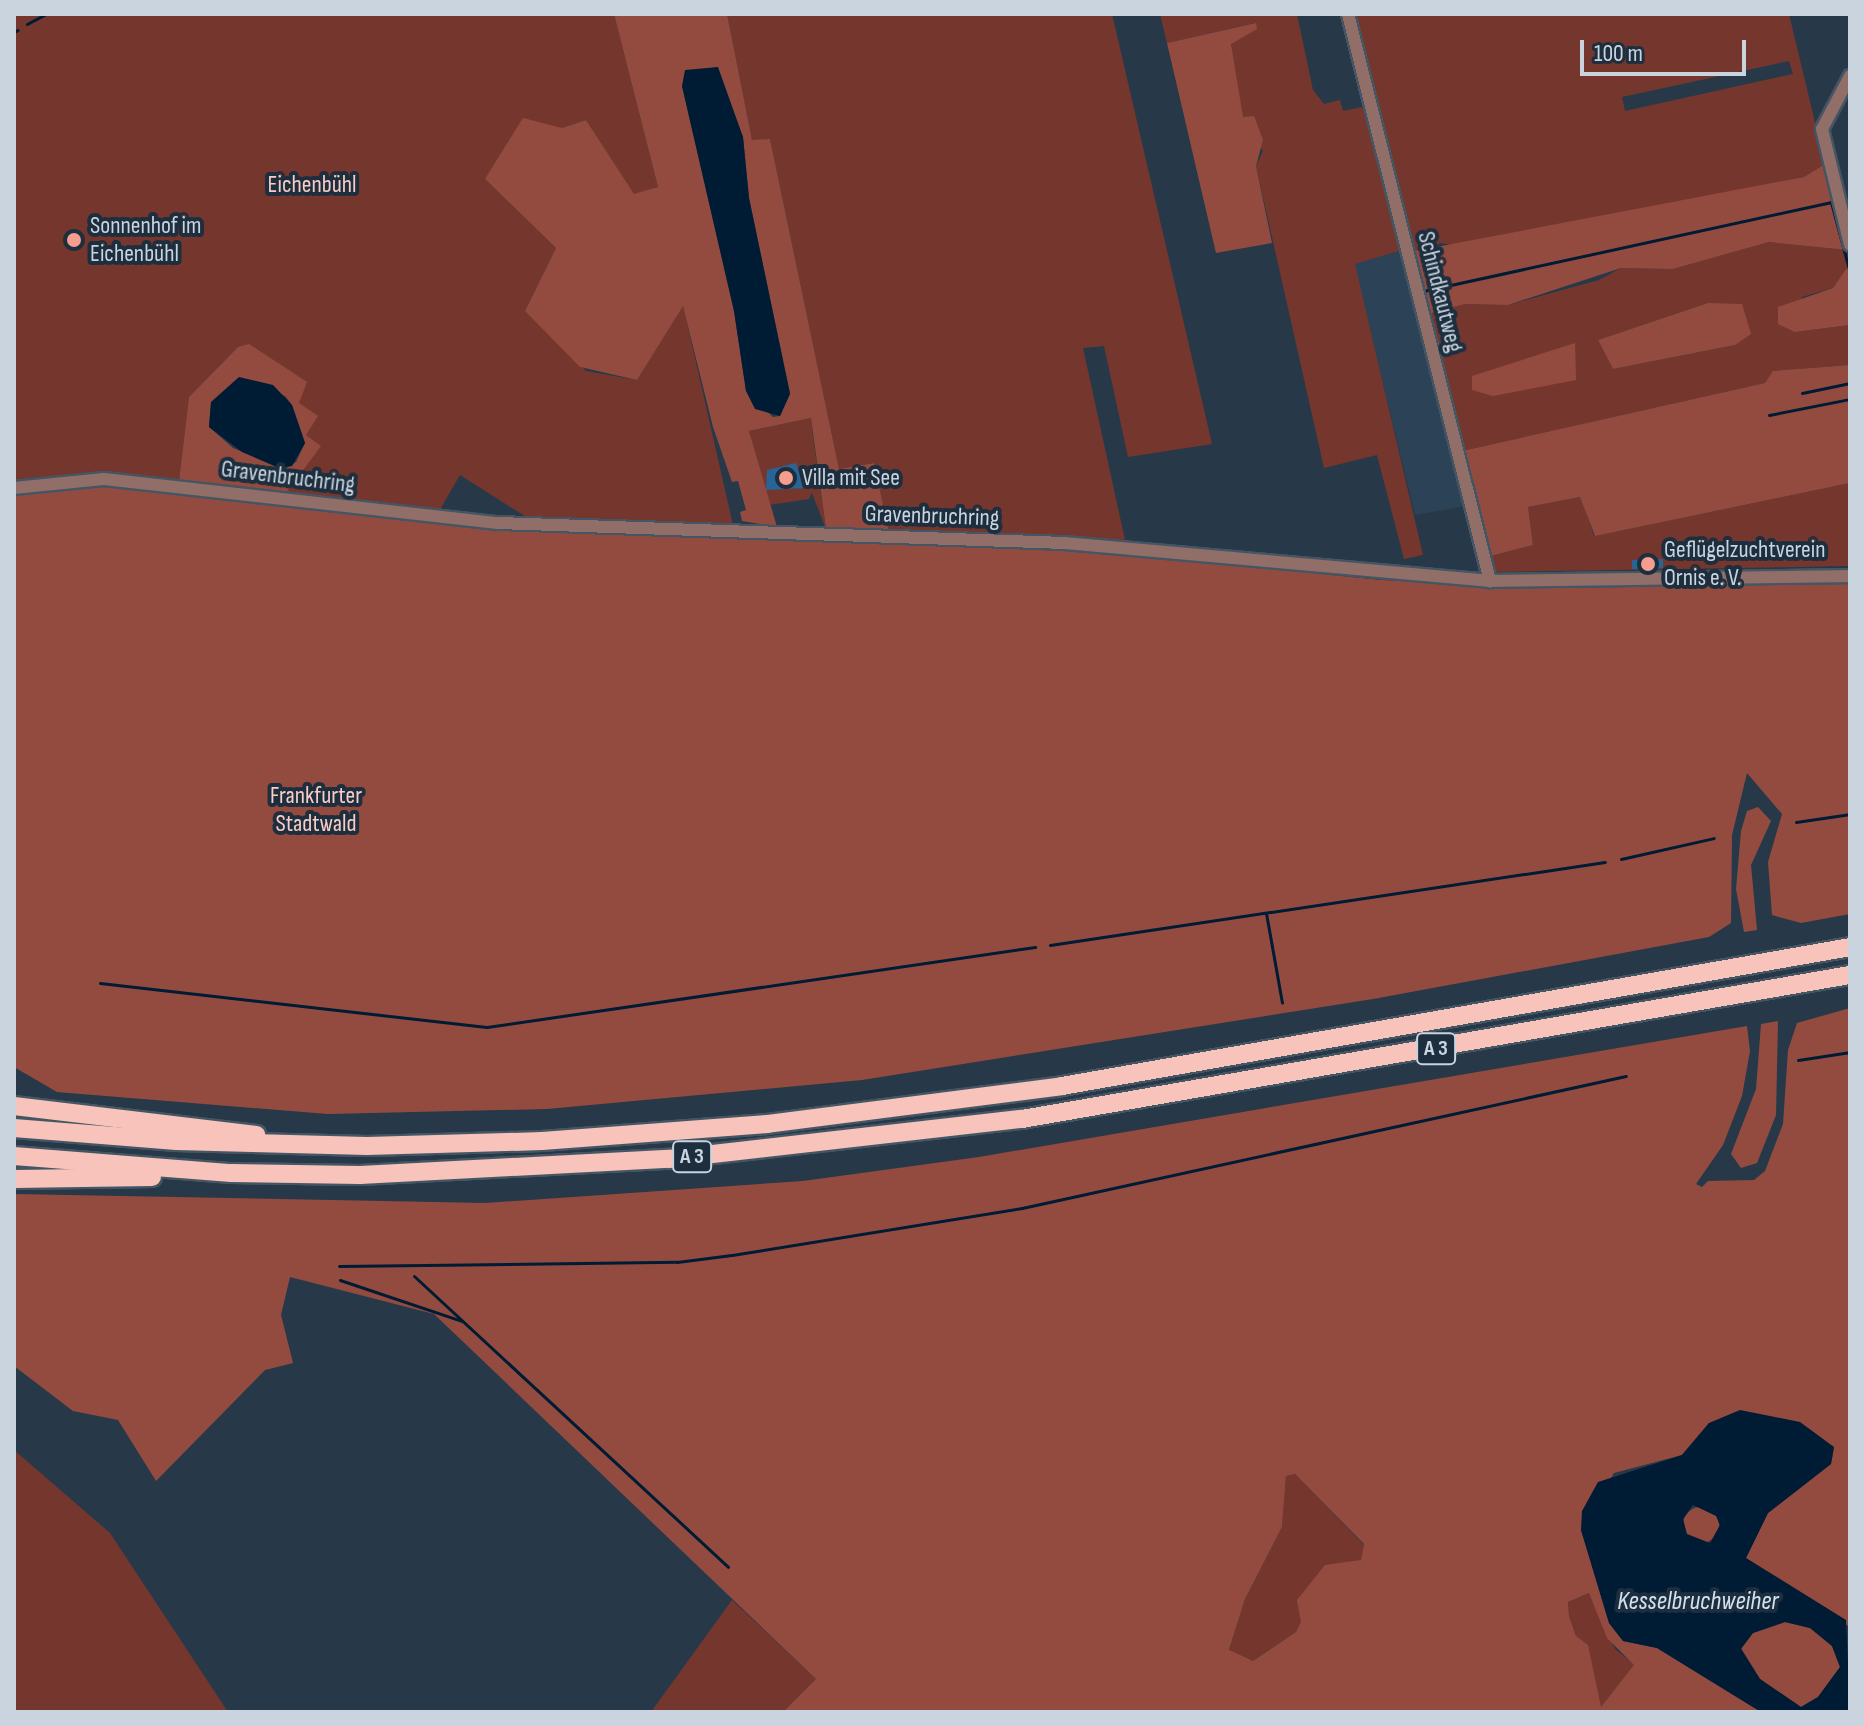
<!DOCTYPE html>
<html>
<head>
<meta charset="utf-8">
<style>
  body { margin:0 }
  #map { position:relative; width:1864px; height:1726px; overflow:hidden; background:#273949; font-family:"Sofia Sans Condensed",sans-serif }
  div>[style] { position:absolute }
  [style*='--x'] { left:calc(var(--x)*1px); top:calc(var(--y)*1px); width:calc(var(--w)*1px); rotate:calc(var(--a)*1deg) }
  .built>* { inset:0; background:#2b4257 }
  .green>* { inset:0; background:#75372d }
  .forest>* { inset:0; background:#944b3f }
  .round { border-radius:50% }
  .water>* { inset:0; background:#001b34 }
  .stream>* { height:3px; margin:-1.5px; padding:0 1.5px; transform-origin:1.5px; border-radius:1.5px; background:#001b34 }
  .building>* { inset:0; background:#286596 }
  .roads { filter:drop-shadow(2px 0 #445564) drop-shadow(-2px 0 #445564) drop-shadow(0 2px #445564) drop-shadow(0 -2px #445564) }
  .minor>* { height:12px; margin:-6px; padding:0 6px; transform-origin:6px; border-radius:6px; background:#916e68 }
  .highway>* { height:18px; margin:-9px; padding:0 9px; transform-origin:9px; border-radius:9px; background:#f7c3ba }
  .dots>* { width:22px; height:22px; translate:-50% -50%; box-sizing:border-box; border:4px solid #1d2e3e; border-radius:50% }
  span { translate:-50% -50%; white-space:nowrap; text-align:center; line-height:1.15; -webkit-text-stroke:8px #1d2e3e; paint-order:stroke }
  .shield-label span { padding:2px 6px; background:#1d2e3e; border:2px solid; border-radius:6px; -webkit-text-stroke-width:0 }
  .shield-label { font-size:22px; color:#c9d4de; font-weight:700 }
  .park-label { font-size:24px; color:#f9ccc4 }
  .poi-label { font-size:24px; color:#c9d4de }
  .left { translate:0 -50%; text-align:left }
  .street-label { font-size:24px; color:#c9d4de }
  .water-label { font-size:26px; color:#d2e2f0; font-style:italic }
  .frame { position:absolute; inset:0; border:16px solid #c9d4de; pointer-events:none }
  .scale { position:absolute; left:1580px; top:40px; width:166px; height:36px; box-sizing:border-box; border:4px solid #c9d4de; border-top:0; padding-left:10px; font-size:24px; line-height:28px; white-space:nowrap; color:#c9d4de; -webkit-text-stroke:6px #1d2e3e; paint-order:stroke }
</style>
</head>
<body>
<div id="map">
  <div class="built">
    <div style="clip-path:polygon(1402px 250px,1466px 506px,1415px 515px,1354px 264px)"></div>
  </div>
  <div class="green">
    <div style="clip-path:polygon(14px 14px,614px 14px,658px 187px,634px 195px,586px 120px,562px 128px,485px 179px,556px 248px,525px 311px,586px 371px,637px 380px,683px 305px,733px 525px,531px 520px,460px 475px,438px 513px,286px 493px,320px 446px,306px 435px,299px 403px,238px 347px,189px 397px,179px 481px,98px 473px,14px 484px)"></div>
    <div style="clip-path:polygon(727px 14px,1112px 14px,1212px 444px,1128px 457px,1104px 346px,1083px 348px,1125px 540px,889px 532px,874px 463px,839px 469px,770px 139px,752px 141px)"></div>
    <div style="clip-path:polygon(1160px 14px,1297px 14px,1313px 90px,1324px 104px,1340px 100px,1343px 111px,1362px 107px,1369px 117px,1402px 250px,1355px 264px,1423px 555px,1404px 559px,1377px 455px,1324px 468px,1256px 166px,1263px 151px,1243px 118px,1236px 88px,1231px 43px,1256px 29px,1255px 23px,1167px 43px)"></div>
    <div style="clip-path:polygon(evenodd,1355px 14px,1789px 14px,1825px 164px,1804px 177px,1460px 246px,1440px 243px,1415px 260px,1355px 14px,1789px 61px,1793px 74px,1625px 111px,1622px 97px,1789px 61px)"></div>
    <div style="clip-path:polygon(evenodd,1769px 242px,1846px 250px,1850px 263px,1833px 288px,1802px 297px,1795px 332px,1850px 325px,1850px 365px,1774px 371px,1765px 383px,1462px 451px,1428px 314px,1465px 304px,1508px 305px,1599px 280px,1621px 268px,1673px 269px,1769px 242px,1708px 303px,1735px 345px,1613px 369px,1598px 340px,1708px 303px)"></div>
    <div style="clip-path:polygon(811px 418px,814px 444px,826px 529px,812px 493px,809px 499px,769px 505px,749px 431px)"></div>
    <div style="clip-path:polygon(1850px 483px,1850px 566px,1494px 572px,1491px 556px,1533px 545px,1528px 507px,1581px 497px,1594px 536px)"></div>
    <div style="clip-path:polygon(14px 1450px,110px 1533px,228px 1712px,14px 1712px)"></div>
    <div style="clip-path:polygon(1295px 1474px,1364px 1545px,1361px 1560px,1296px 1632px,1253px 1661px,1229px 1651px,1245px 1599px,1282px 1527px,1286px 1476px)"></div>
    <div style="clip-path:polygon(1589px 1593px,1615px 1649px,1635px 1665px,1601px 1707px,1569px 1616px,1568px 1602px)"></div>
    <div style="clip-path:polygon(732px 1600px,816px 1679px,783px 1712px,651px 1712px)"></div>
  </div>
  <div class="forest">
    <div style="clip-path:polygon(evenodd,614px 14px,727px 14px,752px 140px,770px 139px,839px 469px,874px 463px,889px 532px,826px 529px,811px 418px,749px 431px,777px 527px,742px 521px,740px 512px,746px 510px,738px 481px,732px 482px,713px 427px,683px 306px,637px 380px,580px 367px,525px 311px,556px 248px,485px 179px,523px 118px,562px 128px,586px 120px,634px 194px,658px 187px,614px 14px,682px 86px,739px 127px,743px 137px,749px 198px,790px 393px,780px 416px,773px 417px,746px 391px,734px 311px,682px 86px)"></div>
    <div style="clip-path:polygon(1256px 23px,1257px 29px,1231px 44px,1243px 117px,1254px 116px,1263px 140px,1256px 166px,1272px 243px,1216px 253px,1167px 43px)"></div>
    <div style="clip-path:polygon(1825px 164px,1846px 250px,1769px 242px,1673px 269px,1621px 268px,1508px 305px,1465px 304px,1428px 314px,1415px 251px,1804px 177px)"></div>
    <div style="clip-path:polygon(1850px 263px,1850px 325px,1795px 332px,1778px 324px,1778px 307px,1833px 288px)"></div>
    <div style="clip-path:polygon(1708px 303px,1742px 304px,1751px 334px,1735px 345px,1613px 369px,1598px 340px)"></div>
    <div style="clip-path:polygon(1575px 343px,1576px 380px,1493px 396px,1472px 390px,1472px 376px)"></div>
    <div style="clip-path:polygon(evenodd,249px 344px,307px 382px,299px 403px,318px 416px,306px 435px,321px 446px,286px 493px,179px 481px,189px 397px,238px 347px,249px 344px,239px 378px,285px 396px,292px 405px,305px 443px,296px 462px,285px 469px,233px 448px,209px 427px,211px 403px,239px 378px)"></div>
    <div style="clip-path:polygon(1850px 365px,1850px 483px,1595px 536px,1580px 497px,1528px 507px,1533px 545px,1491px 556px,1462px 451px,1765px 383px,1773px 371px)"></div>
    <div style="clip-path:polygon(89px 483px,555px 530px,1112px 553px,1381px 580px,1583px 588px,1850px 581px,1850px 914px,1801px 923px,1772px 915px,1768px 862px,1782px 814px,1747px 773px,1732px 835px,1731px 923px,1709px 937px,1373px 999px,862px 1080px,547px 1109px,328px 1114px,57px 1092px,14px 1067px,14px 493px)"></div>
    <div style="clip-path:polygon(1758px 807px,1771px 821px,1751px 865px,1757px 930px,1744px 932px,1736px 889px,1741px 831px,1747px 811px)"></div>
    <div style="clip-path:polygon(evenodd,1850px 1008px,1850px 1627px,1746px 1558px,1768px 1513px,1831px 1464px,1834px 1447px,1709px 1423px,1682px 1455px,1614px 1473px,1581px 1530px,1609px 1623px,1623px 1641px,1657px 1648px,1761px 1712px,783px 1712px,816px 1679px,434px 1314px,290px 1277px,281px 1315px,293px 1363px,265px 1370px,156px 1481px,118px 1420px,73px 1411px,14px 1366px,14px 1194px,485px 1203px,803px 1181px,979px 1157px,1747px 1026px,1750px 1051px,1742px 1096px,1723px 1145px,1696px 1184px,1702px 1187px,1708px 1181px,1754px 1180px,1765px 1171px,1783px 1124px,1788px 1050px,1797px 1023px,1850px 1008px,1295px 1474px,1364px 1544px,1361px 1560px,1325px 1565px,1297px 1600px,1301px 1622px,1296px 1632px,1253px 1661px,1229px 1650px,1245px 1599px,1282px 1527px,1286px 1476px,1295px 1474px,1850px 1008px,1589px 1593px,1607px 1638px,1634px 1665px,1601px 1707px,1588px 1645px,1576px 1636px,1569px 1616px,1568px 1602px,1589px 1593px)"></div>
    <div style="clip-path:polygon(1778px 1021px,1776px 1115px,1757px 1163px,1741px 1168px,1731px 1154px,1756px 1089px,1761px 1024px)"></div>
    <div class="round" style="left:1683px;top:1507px;width:36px;height:36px"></div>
    <div style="clip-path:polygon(1785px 1622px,1810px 1628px,1832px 1646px,1840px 1667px,1818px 1697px,1801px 1707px,1760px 1679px,1741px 1648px,1753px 1633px)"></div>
  </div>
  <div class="water">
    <div style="clip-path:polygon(718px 67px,743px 137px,749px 198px,790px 394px,780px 416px,755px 409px,746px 391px,734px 311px,682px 86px,685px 70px)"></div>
    <div style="clip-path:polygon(239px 377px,273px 385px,292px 405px,305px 443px,292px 466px,279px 468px,242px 452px,209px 427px,211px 402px)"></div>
    <div style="clip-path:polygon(evenodd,1740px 1410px,1800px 1422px,1834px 1447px,1831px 1464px,1768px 1513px,1746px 1558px,1846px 1620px,1850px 1708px,1844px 1712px,1761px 1712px,1657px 1648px,1623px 1641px,1609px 1623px,1581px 1530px,1582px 1511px,1598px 1482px,1682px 1455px,1709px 1423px,1740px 1410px,1693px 1505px,1716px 1516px,1720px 1525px,1710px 1543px,1687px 1534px,1683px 1519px,1693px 1505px,1740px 1410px,1785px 1622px,1810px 1628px,1832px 1646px,1840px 1667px,1818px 1697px,1801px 1707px,1760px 1679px,1741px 1649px,1753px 1633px,1785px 1622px)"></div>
  </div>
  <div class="stream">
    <div style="--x:27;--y:24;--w:21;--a:-28"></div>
    <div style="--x:14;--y:32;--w:4;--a:-27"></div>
    <div style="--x:1423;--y:291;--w:418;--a:-12.3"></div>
    <div style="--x:1831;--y:202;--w:73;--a:75"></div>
    <div style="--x:1802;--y:393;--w:49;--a:-11.8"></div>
    <div style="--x:1769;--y:415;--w:83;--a:-11.2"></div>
    <div style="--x:1796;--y:822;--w:55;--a:-8.4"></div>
    <div style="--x:1621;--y:859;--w:95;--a:-12.7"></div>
    <div style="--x:1266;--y:913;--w:91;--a:79.9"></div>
    <div style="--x:1050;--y:945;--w:561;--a:-8.51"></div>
    <div style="--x:100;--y:983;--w:389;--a:6.5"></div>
    <div style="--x:487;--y:1027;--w:554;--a:-8.31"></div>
    <div style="--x:1798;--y:1060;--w:53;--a:-8.7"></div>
    <div style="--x:339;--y:1266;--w:338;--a:-0.7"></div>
    <div style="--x:677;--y:1262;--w:55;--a:-7.3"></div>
    <div style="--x:732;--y:1255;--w:294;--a:-9.2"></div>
    <div style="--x:1022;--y:1208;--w:618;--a:-12.33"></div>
    <div style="--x:414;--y:1276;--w:428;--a:42.8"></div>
    <div style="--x:340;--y:1280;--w:129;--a:18.6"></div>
  </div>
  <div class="building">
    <div style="clip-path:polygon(796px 463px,805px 488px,766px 490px,767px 470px)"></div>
    <div style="clip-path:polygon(1663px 559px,1663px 568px,1632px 569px,1632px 560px)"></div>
  </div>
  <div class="roads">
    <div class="minor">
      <div style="--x:1348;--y:14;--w:585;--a:75.94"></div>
      <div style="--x:1850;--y:76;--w:60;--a:117.8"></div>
      <div style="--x:1822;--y:129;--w:119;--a:76.4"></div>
      <div style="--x:14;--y:488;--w:90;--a:-5.7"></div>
      <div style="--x:104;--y:479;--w:396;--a:6.4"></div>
      <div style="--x:498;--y:523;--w:567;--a:2.02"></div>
      <div style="--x:1065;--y:543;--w:427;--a:5.1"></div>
      <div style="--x:1490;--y:581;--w:360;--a:-0.8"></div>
    </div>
    <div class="highway">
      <div style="--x:14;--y:1106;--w:244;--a:6.8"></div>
      <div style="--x:14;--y:1128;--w:163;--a:4.6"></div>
      <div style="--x:176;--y:1141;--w:191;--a:1.5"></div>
      <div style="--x:367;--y:1146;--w:175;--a:-1.6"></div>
      <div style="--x:542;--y:1141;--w:226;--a:-4.3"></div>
      <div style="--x:767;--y:1124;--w:297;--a:-7.3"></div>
      <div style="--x:1062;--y:1086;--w:800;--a:-10"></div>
      <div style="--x:14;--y:1156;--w:218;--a:4.5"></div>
      <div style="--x:231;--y:1173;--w:129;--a:0.9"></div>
      <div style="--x:360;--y:1175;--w:309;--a:-3"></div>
      <div style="--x:669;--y:1159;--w:355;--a:-6.5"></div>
      <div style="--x:1022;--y:1119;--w:840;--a:-9.87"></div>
      <div style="--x:14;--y:1179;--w:138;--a:-0.8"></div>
    </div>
  </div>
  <div class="dots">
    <div style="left:74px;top:240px;background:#f59d8e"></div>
    <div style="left:786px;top:478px;background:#f59d8e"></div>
    <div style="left:1648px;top:564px;background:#f59d8e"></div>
  </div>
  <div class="shield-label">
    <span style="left:1436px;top:1049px">A 3</span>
    <span style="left:692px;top:1157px">A 3</span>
  </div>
  <div class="park-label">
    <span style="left:312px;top:185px">Eichenbühl</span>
    <span style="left:316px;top:810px">Frankfurter<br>Stadtwald</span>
  </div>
  <div class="poi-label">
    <span class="left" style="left:90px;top:240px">Sonnenhof im<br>Eichenbühl</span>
    <span class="left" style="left:802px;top:478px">Villa mit See</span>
    <span class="left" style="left:1664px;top:564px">Geflügelzuchtverein<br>Ornis e. V.</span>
  </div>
  <div class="street-label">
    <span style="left:1440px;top:292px;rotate:76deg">Schindkautweg</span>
    <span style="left:288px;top:477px;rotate:7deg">Gravenbruchring</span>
    <span style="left:932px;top:516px;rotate:2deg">Gravenbruchring</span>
  </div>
  <div class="water-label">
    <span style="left:1698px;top:1602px">Kesselbruchweiher</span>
  </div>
  <div class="frame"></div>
  <div class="scale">100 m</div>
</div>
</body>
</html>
